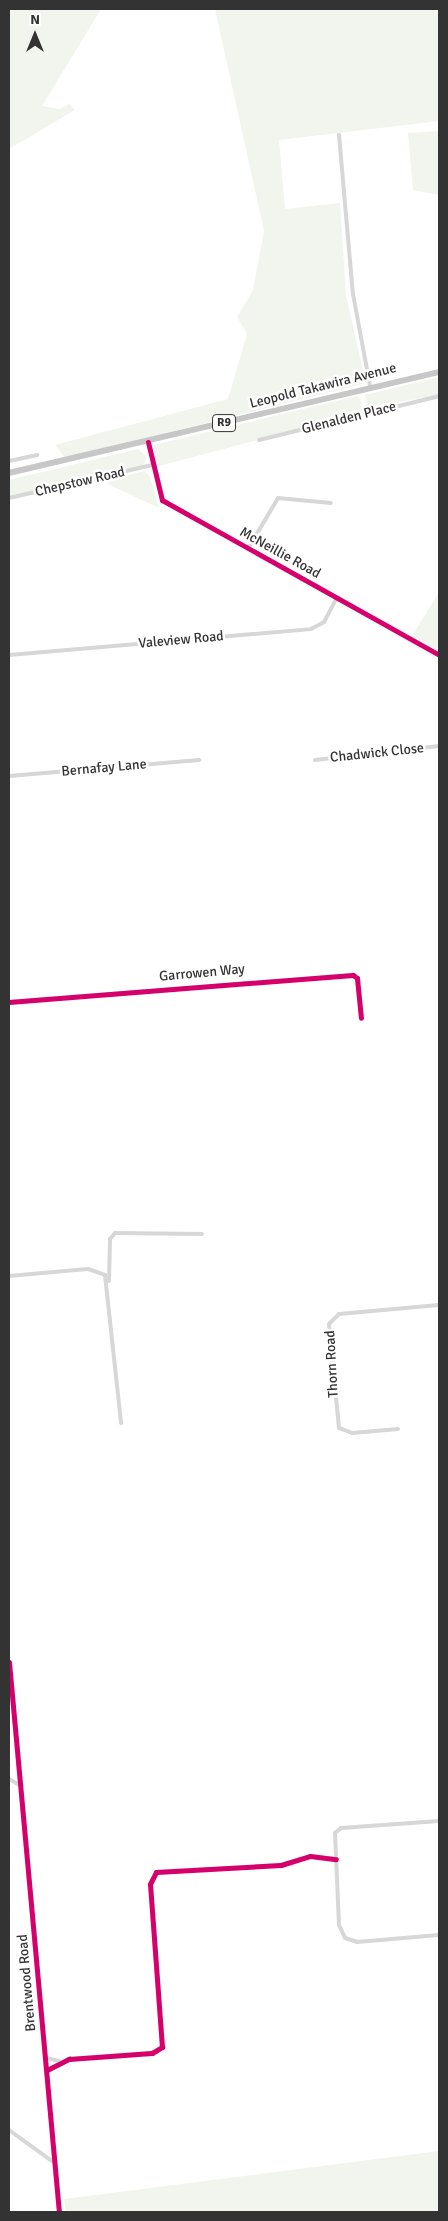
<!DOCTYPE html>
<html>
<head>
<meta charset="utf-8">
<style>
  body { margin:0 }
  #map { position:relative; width:448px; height:2221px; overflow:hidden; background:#fff; font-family:Signika,sans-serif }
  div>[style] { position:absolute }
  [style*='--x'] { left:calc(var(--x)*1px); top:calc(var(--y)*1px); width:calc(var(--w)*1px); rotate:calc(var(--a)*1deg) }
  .green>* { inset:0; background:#f1f5ed }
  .minor>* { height:4px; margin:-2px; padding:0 2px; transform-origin:2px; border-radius:2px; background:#d7d7d7 }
  .trunk>* { height:5.5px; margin:-2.75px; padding:0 2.75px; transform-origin:2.75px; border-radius:2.75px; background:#c7c7c7 }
  .cycleway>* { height:5px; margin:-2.5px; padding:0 2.5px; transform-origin:2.5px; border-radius:2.5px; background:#d6006c }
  span { translate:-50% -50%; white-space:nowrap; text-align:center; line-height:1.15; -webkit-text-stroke:5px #fff; paint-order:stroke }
  .shield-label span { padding:1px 4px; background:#fff; border:1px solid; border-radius:4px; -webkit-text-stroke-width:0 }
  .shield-label { font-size:12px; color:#333; font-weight:700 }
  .street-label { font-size:14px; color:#333 }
  .frame { position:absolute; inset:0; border:10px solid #333; pointer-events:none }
  .north { position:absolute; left:10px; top:10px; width:50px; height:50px; -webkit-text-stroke:4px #fff; paint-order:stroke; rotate:0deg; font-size:14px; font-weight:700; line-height:20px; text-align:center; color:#333 }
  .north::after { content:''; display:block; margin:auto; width:18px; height:22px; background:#333; clip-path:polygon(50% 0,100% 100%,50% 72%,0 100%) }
</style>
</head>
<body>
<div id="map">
  <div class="green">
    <div style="clip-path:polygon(9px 9px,101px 9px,42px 106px,60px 109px,69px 104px,75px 110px,9px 149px)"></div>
    <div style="clip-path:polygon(215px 9px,439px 9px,439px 121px,279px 140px,285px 209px,340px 203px,346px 295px,365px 380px,363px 384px,65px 458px,55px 445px,228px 399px,247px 334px,237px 317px,253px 290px,264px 231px)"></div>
    <div style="clip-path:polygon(439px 131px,439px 195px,413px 190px,408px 133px)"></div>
    <div style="clip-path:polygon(439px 377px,439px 395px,367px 408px,365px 395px)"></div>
    <div style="clip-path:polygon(357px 396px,361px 399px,361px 413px,155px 467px,154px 445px)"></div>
    <div style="clip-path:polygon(138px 449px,147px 457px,143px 466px,9px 497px,9px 480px)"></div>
    <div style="clip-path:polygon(145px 471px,150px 477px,159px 508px,108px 484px,107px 480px)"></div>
    <div style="clip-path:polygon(439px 592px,439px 651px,412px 636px)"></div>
    <div style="clip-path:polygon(439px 2151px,439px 2212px,66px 2212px,64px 2199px)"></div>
  </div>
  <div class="minor">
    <div style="--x:339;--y:135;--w:160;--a:85"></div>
    <div style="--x:353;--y:294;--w:94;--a:79.5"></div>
    <div style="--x:259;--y:440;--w:185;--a:-13.7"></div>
    <div style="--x:148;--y:442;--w:60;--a:76.4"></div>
    <div style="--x:162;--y:500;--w:317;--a:29.2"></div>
    <div style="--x:9;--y:461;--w:29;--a:-12"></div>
    <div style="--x:9;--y:498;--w:147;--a:-13"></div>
    <div style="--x:248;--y:549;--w:59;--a:-59.5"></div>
    <div style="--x:278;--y:498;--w:53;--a:5.4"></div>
    <div style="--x:9;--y:655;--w:303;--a:-4.9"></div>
    <div style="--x:311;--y:629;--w:15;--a:-28"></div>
    <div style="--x:324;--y:622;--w:27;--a:-62"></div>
    <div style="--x:315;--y:760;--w:125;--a:-6.4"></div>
    <div style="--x:9;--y:776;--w:191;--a:-4.8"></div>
    <div style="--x:9;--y:1002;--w:345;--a:-4.5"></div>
    <div style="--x:353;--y:975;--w:5;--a:37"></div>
    <div style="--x:357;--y:978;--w:40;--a:84.3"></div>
    <div style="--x:9;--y:1276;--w:79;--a:-5.1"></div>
    <div style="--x:88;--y:1269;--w:18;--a:19"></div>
    <div style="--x:105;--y:1275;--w:149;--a:83.8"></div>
    <div style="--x:109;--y:1281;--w:42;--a:-88.6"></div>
    <div style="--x:110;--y:1239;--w:8;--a:-50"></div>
    <div style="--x:115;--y:1233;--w:87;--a:0.7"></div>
    <div style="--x:398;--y:1429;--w:46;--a:175"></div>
    <div style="--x:352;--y:1433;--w:14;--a:-159"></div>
    <div style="--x:339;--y:1428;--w:104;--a:-95.5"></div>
    <div style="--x:329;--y:1324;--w:14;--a:-45"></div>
    <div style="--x:339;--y:1314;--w:100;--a:-5.1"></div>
    <div style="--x:9;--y:1662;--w:552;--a:84.81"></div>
    <div style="--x:9;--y:1779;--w:14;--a:30"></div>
    <div style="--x:439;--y:1821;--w:98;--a:175.9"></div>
    <div style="--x:341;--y:1828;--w:8;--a:140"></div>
    <div style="--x:335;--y:1833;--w:92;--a:87.5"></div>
    <div style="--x:339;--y:1925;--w:14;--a:65"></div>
    <div style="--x:345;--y:1938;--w:13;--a:18"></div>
    <div style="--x:357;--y:1942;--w:82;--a:-4.9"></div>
    <div style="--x:46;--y:2058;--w:13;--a:13"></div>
    <div style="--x:47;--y:2070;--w:25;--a:-27"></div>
    <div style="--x:69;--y:2059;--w:83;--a:-4.1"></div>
    <div style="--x:152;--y:2053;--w:12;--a:-31"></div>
    <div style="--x:162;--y:2047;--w:163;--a:-94.2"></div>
    <div style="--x:150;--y:1884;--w:13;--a:-63"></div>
    <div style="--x:156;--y:1872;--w:125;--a:-3.2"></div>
    <div style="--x:281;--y:1865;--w:30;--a:-17"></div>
    <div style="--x:310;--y:1856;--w:26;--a:7"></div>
    <div style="--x:9;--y:2130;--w:54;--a:36"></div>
  </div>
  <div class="trunk">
    <div style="--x:9;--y:473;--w:442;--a:-13.2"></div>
  </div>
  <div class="cycleway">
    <div style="--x:148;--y:442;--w:60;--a:76.4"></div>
    <div style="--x:162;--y:500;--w:317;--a:29.2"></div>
    <div style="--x:9;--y:1002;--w:345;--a:-4.5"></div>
    <div style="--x:353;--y:975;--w:5;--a:37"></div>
    <div style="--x:357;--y:978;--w:40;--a:84.3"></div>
    <div style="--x:9;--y:1662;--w:552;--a:84.81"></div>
    <div style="--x:47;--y:2070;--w:25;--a:-27"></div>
    <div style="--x:69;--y:2059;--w:83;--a:-4.1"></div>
    <div style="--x:152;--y:2053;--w:12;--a:-31"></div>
    <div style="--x:162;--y:2047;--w:163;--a:-94.2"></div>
    <div style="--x:150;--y:1884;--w:13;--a:-63"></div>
    <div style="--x:156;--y:1872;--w:125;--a:-3.2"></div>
    <div style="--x:281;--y:1865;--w:30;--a:-17"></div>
    <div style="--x:310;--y:1856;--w:26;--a:7"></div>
  </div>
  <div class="shield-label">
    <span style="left:224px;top:423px">R9</span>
  </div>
  <div class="street-label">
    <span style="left:323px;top:386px;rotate:-14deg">Leopold Takawira Avenue</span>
    <span style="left:349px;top:418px;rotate:-14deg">Glenalden Place</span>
    <span style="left:80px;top:482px;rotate:-13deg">Chepstow Road</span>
    <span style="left:280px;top:553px;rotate:29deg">McNeillie Road</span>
    <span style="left:181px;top:640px;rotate:-5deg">Valeview Road</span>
    <span style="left:377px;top:753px;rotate:-6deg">Chadwick Close</span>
    <span style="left:104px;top:768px;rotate:-5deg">Bernafay Lane</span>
    <span style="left:202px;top:973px;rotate:-5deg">Garrowen Way</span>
    <span style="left:332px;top:1364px;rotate:-93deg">Thorn Road</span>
    <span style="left:27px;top:1983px;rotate:-95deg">Brentwood Road</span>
  </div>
  <div class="frame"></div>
  <div class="north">N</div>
</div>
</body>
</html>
